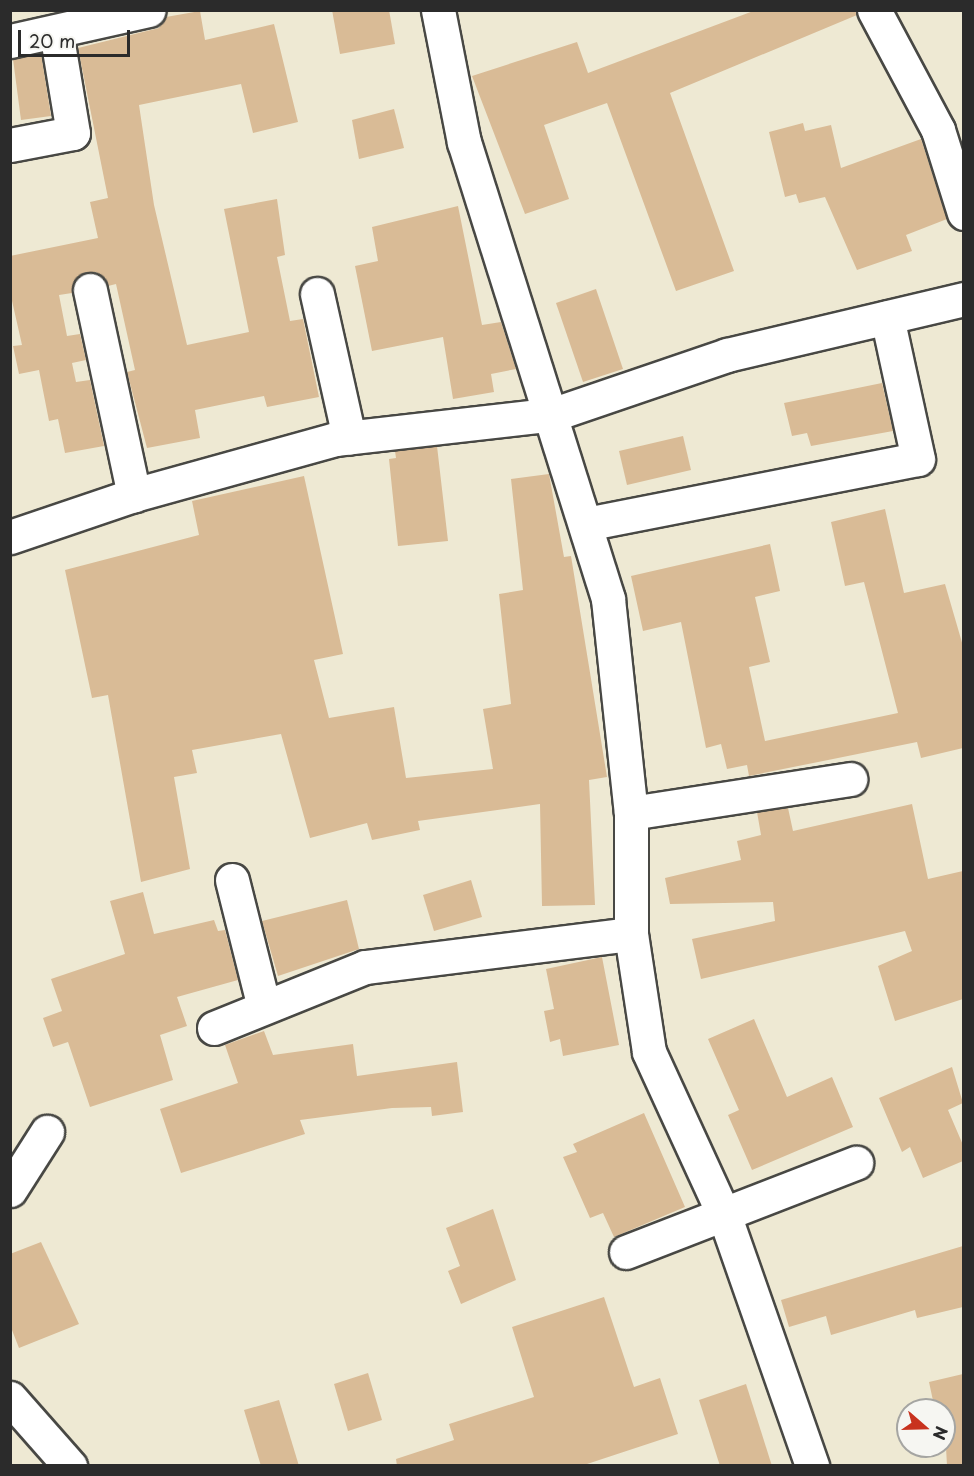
<!DOCTYPE html>
<html>
<head>
<meta charset="utf-8">
<style>
  body { margin:0 }
  #map { position:relative; width:974px; height:1476px; overflow:hidden; background:#eee9d3; font-family:"Playpen Sans",sans-serif }
  div>[style] { position:absolute }
  [style*='--x'] { left:calc(var(--x)*1px); top:calc(var(--y)*1px); width:calc(var(--w)*1px); rotate:calc(var(--a)*1deg) }
  .building>* { inset:0; background:#d9bb96 }
  .roads { filter:drop-shadow(2px 0 #484844) drop-shadow(-2px 0 #484844) drop-shadow(0 2px #484844) drop-shadow(0 -2px #484844) }
  .minor>* { height:33px; margin:-16.5px; padding:0 16.5px; transform-origin:16.5px; border-radius:16.5px; background:#fff }
  span { translate:-50% -50%; white-space:nowrap; text-align:center; line-height:1.15; -webkit-text-stroke:6px #f6f6f2; paint-order:stroke }
  .frame { position:absolute; inset:0; border:12px solid #2b2b2b; pointer-events:none }
  .north { position:absolute; left:896px; top:1398px; width:60px; height:60px; box-sizing:border-box; background:#f6f6f2; border:2px solid #a5a5a2; border-radius:50%; rotate:110deg; font-size:16px; font-weight:700; line-height:24px; text-align:center; color:#2b2b2b }
  .north::after { content:''; display:block; margin:auto; width:21px; height:27px; background:#c8321e; clip-path:polygon(50% 0,100% 100%,50% 72%,0 100%) }
  .scale { position:absolute; left:18px; top:30px; width:112px; height:27px; box-sizing:border-box; border:3px solid #2b2b2b; border-top:0; padding-left:8px; font-size:18px; line-height:21px; white-space:nowrap; color:#2b2b2b; -webkit-text-stroke:4px #f6f6f2; paint-order:stroke }
</style>
</head>
<body>
<div id="map">
  <div class="building">
    <div style="clip-path:polygon(332px 10px,389px 10px,395px 44px,340px 54px)"></div>
    <div style="clip-path:polygon(756px 10px,855px 10px,857px 15px,670px 93px,734px 271px,676px 291px,607px 103px,544px 125px,569px 199px,525px 214px,472px 76px,577px 42px,588px 73px)"></div>
    <div style="clip-path:polygon(200px 11px,205px 40px,274px 24px,298px 122px,253px 133px,241px 84px,139px 105px,154px 205px,187px 345px,249px 332px,224px 209px,277px 199px,285px 255px,277px 257px,290px 321px,303px 319px,319px 397px,267px 407px,264px 396px,195px 410px,200px 438px,147px 448px,127px 372px,135px 370px,116px 284px,108px 286px,96px 272px,86px 272px,77px 277px,72px 293px,59px 295px,67px 336px,80px 334px,86px 360px,72px 363px,76px 382px,90px 380px,104px 446px,65px 453px,58px 419px,49px 421px,39px 370px,19px 374px,13px 346px,22px 345px,10px 292px,10px 256px,98px 238px,90px 202px,108px 198px,78px 48px,159px 28px,166px 17px)"></div>
    <div style="clip-path:polygon(41px 53px,51px 116px,21px 120px,13px 59px)"></div>
    <div style="clip-path:polygon(394px 109px,404px 148px,359px 159px,352px 120px)"></div>
    <div style="clip-path:polygon(803px 123px,805px 131px,831px 125px,841px 168px,921px 139px,947px 219px,906px 235px,912px 251px,857px 270px,825px 197px,799px 203px,796px 194px,785px 197px,769px 132px)"></div>
    <div style="clip-path:polygon(458px 206px,482px 325px,501px 322px,516px 369px,491px 374px,494px 392px,453px 399px,443px 337px,372px 351px,355px 266px,378px 261px,372px 227px)"></div>
    <div style="clip-path:polygon(596px 289px,623px 369px,583px 382px,556px 303px)"></div>
    <div style="clip-path:polygon(882px 383px,893px 431px,811px 446px,807px 433px,792px 436px,784px 403px)"></div>
    <div style="clip-path:polygon(683px 436px,691px 470px,627px 485px,619px 451px)"></div>
    <div style="clip-path:polygon(437px 446px,448px 541px,398px 546px,389px 459px,396px 458px,395px 451px)"></div>
    <div style="clip-path:polygon(549px 474px,564px 557px,571px 556px,607px 777px,589px 780px,595px 905px,542px 906px,540px 804px,418px 821px,420px 830px,372px 840px,367px 823px,310px 838px,281px 734px,192px 750px,197px 773px,174px 777px,190px 869px,141px 882px,108px 695px,92px 698px,65px 570px,199px 535px,192px 501px,304px 476px,343px 654px,314px 660px,329px 718px,394px 707px,406px 778px,493px 769px,483px 709px,511px 704px,499px 594px,523px 590px,511px 479px)"></div>
    <div style="clip-path:polygon(885px 509px,904px 593px,945px 584px,963px 646px,963px 748px,921px 758px,917px 742px,749px 776px,747px 765px,727px 769px,721px 744px,706px 748px,681px 622px,643px 631px,631px 576px,770px 544px,780px 591px,755px 597px,770px 662px,749px 667px,765px 741px,898px 713px,864px 582px,845px 586px,831px 522px)"></div>
    <div style="clip-path:polygon(912px 804px,928px 879px,963px 871px,963px 999px,895px 1021px,878px 966px,912px 951px,905px 931px,701px 979px,692px 939px,775px 921px,773px 902px,670px 904px,665px 878px,741px 860px,737px 841px,761px 835px,757px 812px,788px 808px,793px 831px)"></div>
    <div style="clip-path:polygon(471px 880px,482px 917px,434px 931px,423px 895px)"></div>
    <div style="clip-path:polygon(143px 892px,154px 934px,214px 920px,218px 931px,225px 930px,238px 980px,177px 997px,187px 1026px,160px 1035px,173px 1080px,90px 1107px,68px 1042px,53px 1047px,43px 1018px,62px 1011px,51px 979px,125px 954px,110px 901px)"></div>
    <div style="clip-path:polygon(347px 900px,359px 949px,278px 976px,262px 921px)"></div>
    <div style="clip-path:polygon(602px 957px,619px 1045px,563px 1056px,560px 1039px,550px 1042px,544px 1011px,554px 1009px,546px 969px)"></div>
    <div style="clip-path:polygon(754px 1019px,787px 1097px,832px 1077px,853px 1127px,752px 1170px,728px 1115px,739px 1110px,708px 1039px)"></div>
    <div style="clip-path:polygon(264px 1031px,273px 1055px,353px 1044px,357px 1076px,457px 1062px,463px 1112px,432px 1116px,431px 1107px,392px 1108px,300px 1120px,305px 1134px,181px 1173px,160px 1109px,238px 1083px,225px 1045px)"></div>
    <div style="clip-path:polygon(952px 1067px,963px 1103px,948px 1110px,963px 1145px,963px 1161px,923px 1178px,910px 1147px,902px 1152px,879px 1098px)"></div>
    <div style="clip-path:polygon(644px 1113px,685px 1207px,614px 1237px,603px 1213px,590px 1218px,563px 1157px,577px 1152px,573px 1144px)"></div>
    <div style="clip-path:polygon(493px 1209px,516px 1280px,461px 1304px,448px 1271px,460px 1266px,446px 1228px)"></div>
    <div style="clip-path:polygon(41px 1242px,79px 1324px,19px 1348px,10px 1325px,10px 1254px)"></div>
    <div style="clip-path:polygon(963px 1246px,963px 1307px,917px 1318px,915px 1310px,831px 1335px,826px 1316px,789px 1327px,781px 1300px)"></div>
    <div style="clip-path:polygon(604px 1297px,634px 1387px,660px 1378px,678px 1434px,581px 1466px,397px 1466px,396px 1459px,454px 1440px,449px 1424px,534px 1397px,512px 1327px)"></div>
    <div style="clip-path:polygon(368px 1373px,382px 1420px,348px 1431px,334px 1384px)"></div>
    <div style="clip-path:polygon(963px 1374px,963px 1466px,947px 1466px,944px 1410px,935px 1410px,929px 1382px)"></div>
    <div style="clip-path:polygon(746px 1384px,772px 1466px,720px 1466px,699px 1400px)"></div>
    <div style="clip-path:polygon(279px 1400px,299px 1466px,261px 1466px,244px 1410px)"></div>
  </div>
  <div class="roads">
    <div class="minor">
      <div style="--x:438;--y:10;--w:135;--a:78.9"></div>
      <div style="--x:464;--y:142;--w:479;--a:72.5"></div>
      <div style="--x:608;--y:599;--w:215;--a:83.9"></div>
      <div style="--x:631;--y:813;--w:121;--a:90"></div>
      <div style="--x:631;--y:934;--w:119;--a:81.3"></div>
      <div style="--x:649;--y:1052;--w:182;--a:65.3"></div>
      <div style="--x:725;--y:1217;--w:264;--a:70.7"></div>
      <div style="--x:874;--y:10;--w:136;--a:61.9"></div>
      <div style="--x:938;--y:130;--w:87;--a:72.6"></div>
      <div style="--x:10;--y:41;--w:142;--a:-12.6"></div>
      <div style="--x:10;--y:145;--w:64;--a:-10.8"></div>
      <div style="--x:73;--y:133;--w:103;--a:-99.5"></div>
      <div style="--x:90;--y:290;--w:210;--a:77.9"></div>
      <div style="--x:317;--y:294;--w:147;--a:77.4"></div>
      <div style="--x:586;--y:524;--w:338;--a:-11.1"></div>
      <div style="--x:918;--y:459;--w:145;--a:-102.3"></div>
      <div style="--x:10;--y:537;--w:131;--a:-18.7"></div>
      <div style="--x:134;--y:495;--w:210;--a:-15.5"></div>
      <div style="--x:336;--y:439;--w:219;--a:-6.5"></div>
      <div style="--x:554;--y:414;--w:183;--a:-18.8"></div>
      <div style="--x:727;--y:355;--w:244;--a:-13.3"></div>
      <div style="--x:631;--y:813;--w:222;--a:-8.8"></div>
      <div style="--x:232;--y:880;--w:131;--a:75.9"></div>
      <div style="--x:214;--y:1028;--w:163;--a:-22"></div>
      <div style="--x:365;--y:967;--w:268;--a:-7.1"></div>
      <div style="--x:10;--y:1190;--w:69;--a:-57.5"></div>
      <div style="--x:626;--y:1252;--w:247;--a:-21.2"></div>
      <div style="--x:10;--y:1398;--w:91;--a:48.6"></div>
    </div>
  </div>
  <div class="frame"></div>
  <div class="north">N</div>
  <div class="scale">20 m</div>
</div>
</body>
</html>
